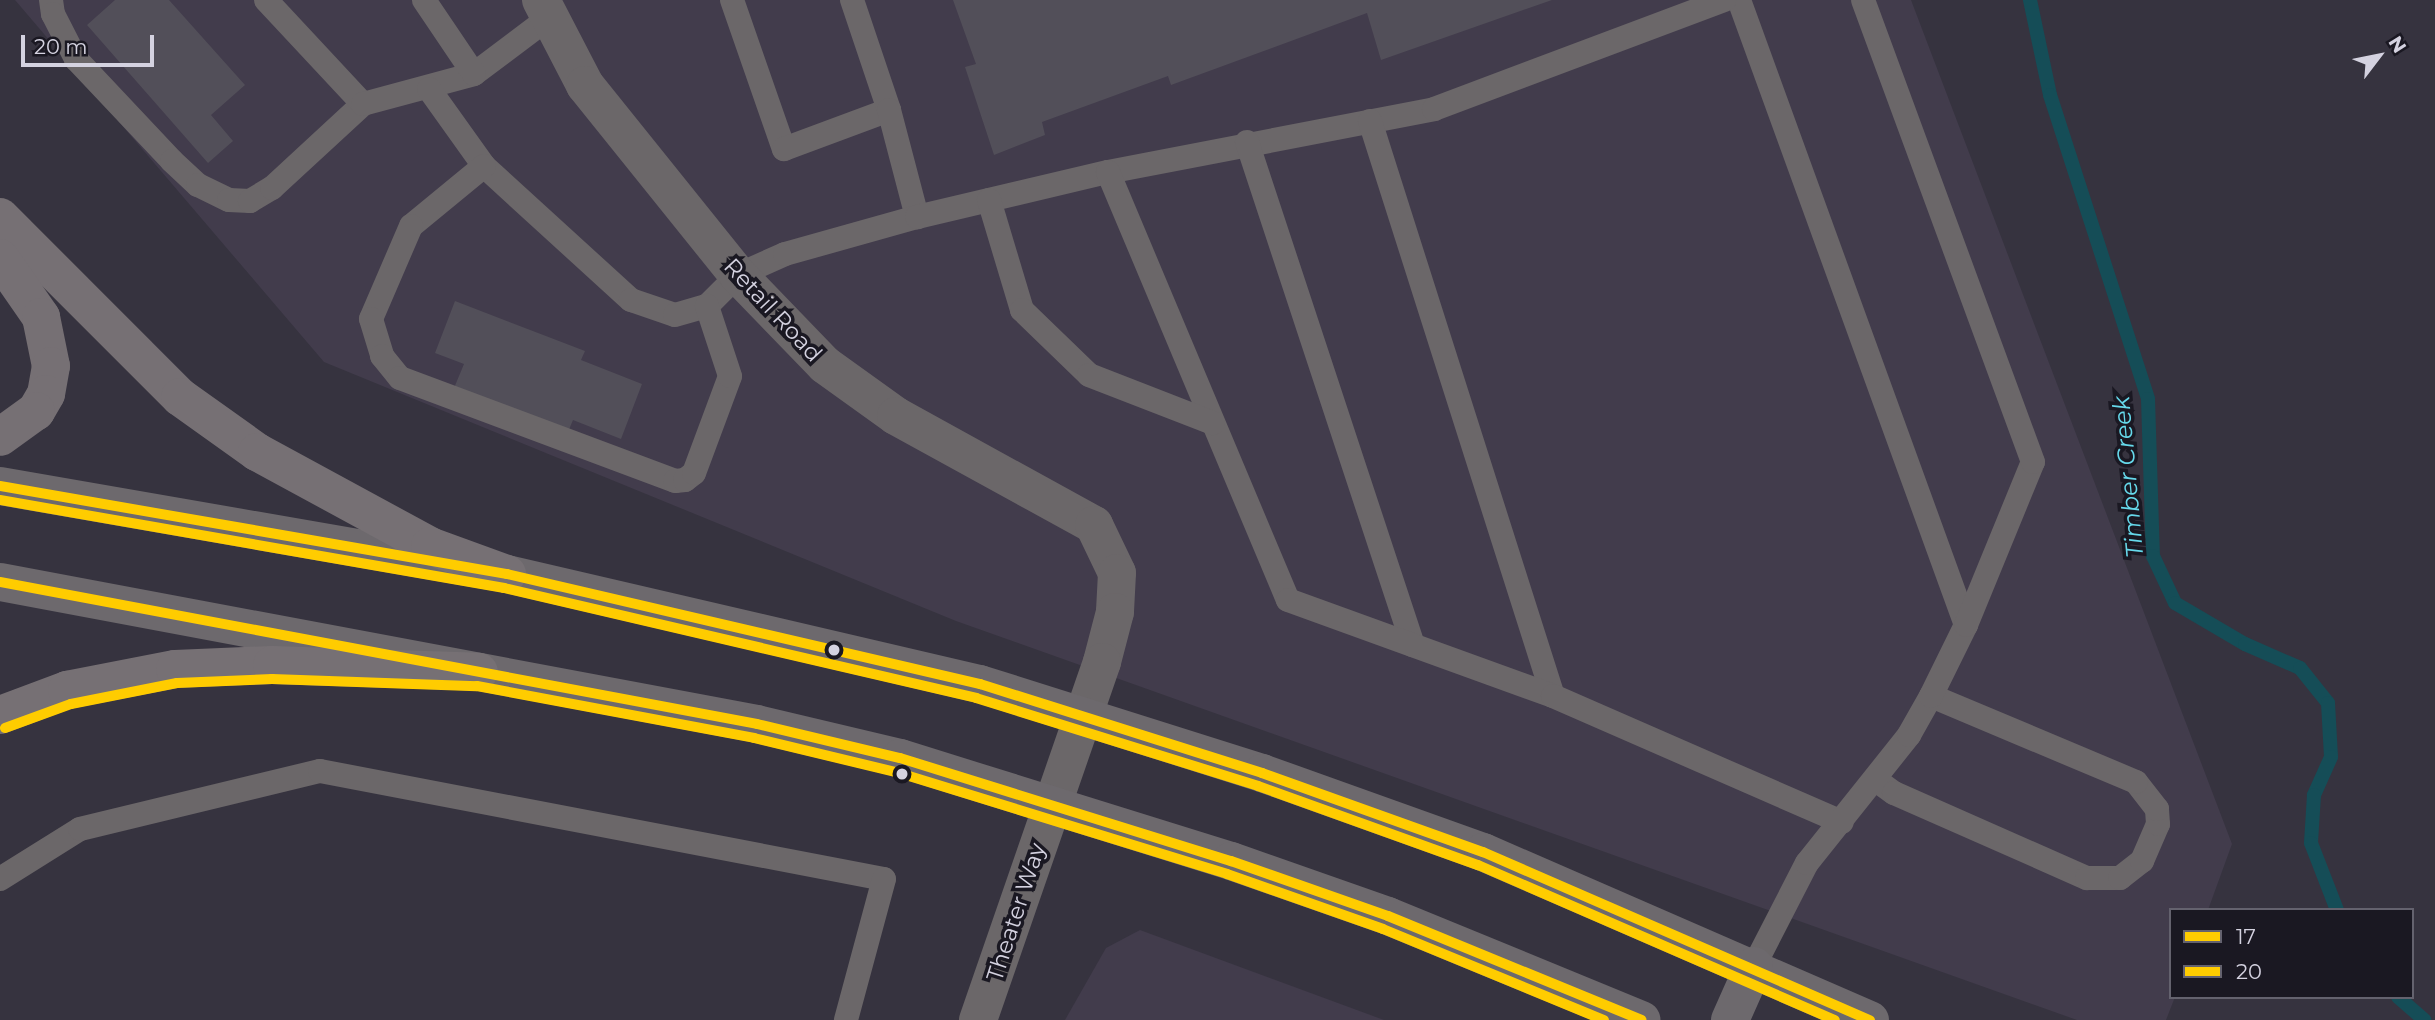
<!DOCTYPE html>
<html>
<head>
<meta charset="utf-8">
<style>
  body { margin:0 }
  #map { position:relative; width:2435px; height:1020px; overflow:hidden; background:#36333f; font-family:Montserrat,sans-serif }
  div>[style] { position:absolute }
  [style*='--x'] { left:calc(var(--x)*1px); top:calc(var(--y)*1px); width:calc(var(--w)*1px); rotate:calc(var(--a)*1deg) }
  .commercial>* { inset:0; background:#423c4c }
  .stream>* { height:14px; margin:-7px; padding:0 7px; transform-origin:7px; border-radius:7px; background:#154d57 }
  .building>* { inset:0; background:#524f59 }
  .service>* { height:24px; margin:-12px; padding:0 12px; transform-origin:12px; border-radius:12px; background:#6b6769 }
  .minor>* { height:38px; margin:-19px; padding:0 19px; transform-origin:19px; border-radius:19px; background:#6b6769 }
  .secondary>* { height:38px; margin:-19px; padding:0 19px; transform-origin:19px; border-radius:19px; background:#6d696d }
  .primary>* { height:38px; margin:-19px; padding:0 19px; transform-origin:19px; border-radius:19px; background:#767074 }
  .bus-1>* { height:10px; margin:-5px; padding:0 5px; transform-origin:5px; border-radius:5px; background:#fc0 }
  .bus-2>* { height:10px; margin:-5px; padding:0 5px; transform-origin:5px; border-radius:5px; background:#fc0 }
  .dots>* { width:19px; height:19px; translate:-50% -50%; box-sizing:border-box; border:4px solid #1a1822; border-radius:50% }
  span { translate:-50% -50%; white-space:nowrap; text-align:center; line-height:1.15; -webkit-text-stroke:7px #1a1822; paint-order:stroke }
  .street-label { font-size:23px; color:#d4d2e0 }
  .water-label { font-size:24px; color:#66d9eb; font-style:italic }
  .legend { position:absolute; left:2169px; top:908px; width:245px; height:91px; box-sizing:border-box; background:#1a1822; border:2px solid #64626e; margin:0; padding:9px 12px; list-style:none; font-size:21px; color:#d4d2e0 }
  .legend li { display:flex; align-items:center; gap:14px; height:35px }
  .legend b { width:35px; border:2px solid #64626e }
  .north { position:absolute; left:2344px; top:21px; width:70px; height:70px; -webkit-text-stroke:5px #1a1822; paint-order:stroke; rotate:58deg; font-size:19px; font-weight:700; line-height:28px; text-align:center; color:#d4d2e0 }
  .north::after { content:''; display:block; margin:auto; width:24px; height:32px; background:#d4d2e0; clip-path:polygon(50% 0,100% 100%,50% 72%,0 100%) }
  .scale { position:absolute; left:21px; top:35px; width:133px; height:32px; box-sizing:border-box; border:4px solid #d4d2e0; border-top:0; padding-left:9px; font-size:21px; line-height:24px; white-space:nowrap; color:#d4d2e0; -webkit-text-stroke:5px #1a1822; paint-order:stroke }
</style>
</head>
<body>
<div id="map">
  <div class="commercial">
    <div style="clip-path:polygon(15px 0,1911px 0,2232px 844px,2208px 910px,2171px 910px,2171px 997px,2175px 997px,2166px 1020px,2077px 1020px,956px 621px,324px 362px)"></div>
    <div style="clip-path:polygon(1140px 930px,1384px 1020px,1065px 1020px,1106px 948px)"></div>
  </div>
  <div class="stream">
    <div style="--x:2030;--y:0;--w:97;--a:78.1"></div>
    <div style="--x:2050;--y:95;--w:319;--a:72.1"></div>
    <div style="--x:2148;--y:399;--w:157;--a:88.2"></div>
    <div style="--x:2153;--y:556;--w:52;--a:64.9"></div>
    <div style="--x:2175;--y:603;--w:81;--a:30.4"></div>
    <div style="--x:2245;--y:644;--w:60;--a:23.6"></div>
    <div style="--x:2300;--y:668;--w:45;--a:51.3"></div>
    <div style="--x:2328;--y:703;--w:54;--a:86.8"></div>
    <div style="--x:2331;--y:757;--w:42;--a:114.1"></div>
    <div style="--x:2314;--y:795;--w:48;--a:93.6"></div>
    <div style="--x:2311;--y:843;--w:72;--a:68.8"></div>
    <div style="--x:2398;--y:997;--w:35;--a:41"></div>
  </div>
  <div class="building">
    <div style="clip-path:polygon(115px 0,169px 0,245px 85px,211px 115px,233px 141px,208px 163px,87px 25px)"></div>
    <div style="clip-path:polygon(953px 0,1552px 0,1381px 60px,1367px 13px,1171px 85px,1168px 76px,1042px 122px,1045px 135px,994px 155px,965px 67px,976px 64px)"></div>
    <div style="clip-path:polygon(455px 301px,585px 351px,581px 360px,642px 384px,621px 439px,573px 420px,568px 432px,454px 388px,464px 364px,435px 353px)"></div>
  </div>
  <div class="service">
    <div style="--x:51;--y:0;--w:14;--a:82"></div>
    <div style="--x:53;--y:14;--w:51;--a:62.9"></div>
    <div style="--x:76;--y:59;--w:140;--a:46.7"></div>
    <div style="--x:172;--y:161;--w:35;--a:43"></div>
    <div style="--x:198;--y:185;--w:34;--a:26"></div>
    <div style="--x:229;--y:200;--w:21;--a:3"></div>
    <div style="--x:250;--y:201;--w:26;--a:-31"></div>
    <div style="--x:272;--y:188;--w:124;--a:-42.7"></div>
    <div style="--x:266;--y:0;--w:142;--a:47"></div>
    <div style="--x:363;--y:104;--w:115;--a:-15.1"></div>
    <div style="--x:474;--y:74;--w:95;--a:-36.9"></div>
    <div style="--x:424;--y:0;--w:89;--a:56"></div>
    <div style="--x:732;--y:0;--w:158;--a:70.8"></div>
    <div style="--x:784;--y:149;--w:112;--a:-20.4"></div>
    <div style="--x:852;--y:0;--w:116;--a:71.4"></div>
    <div style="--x:889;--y:110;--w:111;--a:75.3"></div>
    <div style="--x:1739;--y:0;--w:665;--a:70.04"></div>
    <div style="--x:429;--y:89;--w:95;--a:54.5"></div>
    <div style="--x:484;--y:166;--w:199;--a:42.4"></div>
    <div style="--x:631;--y:300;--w:46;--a:18.8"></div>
    <div style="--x:675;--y:315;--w:33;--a:-16"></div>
    <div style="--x:707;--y:306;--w:44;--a:-45"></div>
    <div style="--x:738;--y:275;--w:51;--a:-24.1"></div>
    <div style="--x:785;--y:254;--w:137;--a:-15.7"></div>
    <div style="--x:917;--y:217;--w:196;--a:-13.3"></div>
    <div style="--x:1108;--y:172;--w:332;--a:-10.9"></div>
    <div style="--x:1434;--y:109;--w:310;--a:-20.6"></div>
    <div style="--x:1370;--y:121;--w:603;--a:72.35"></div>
    <div style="--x:1247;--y:142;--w:530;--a:71.74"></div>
    <div style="--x:484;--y:166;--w:94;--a:140.6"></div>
    <div style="--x:411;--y:226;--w:101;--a:113.3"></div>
    <div style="--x:371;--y:319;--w:39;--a:73"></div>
    <div style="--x:382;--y:356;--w:28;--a:51"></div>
    <div style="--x:400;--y:378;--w:294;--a:20.5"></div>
    <div style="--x:675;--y:481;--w:10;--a:-6"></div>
    <div style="--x:685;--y:480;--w:11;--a:-38"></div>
    <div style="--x:694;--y:473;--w:103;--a:-69.6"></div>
    <div style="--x:730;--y:376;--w:74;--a:-108.2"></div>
    <div style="--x:1108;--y:172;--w:464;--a:67.2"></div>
    <div style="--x:1288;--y:600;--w:282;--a:19.9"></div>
    <div style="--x:1553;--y:696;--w:315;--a:23.6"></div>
    <div style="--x:989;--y:200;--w:115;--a:73.3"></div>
    <div style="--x:1022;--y:310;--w:93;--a:44.1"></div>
    <div style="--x:1089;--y:375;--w:133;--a:21.2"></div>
    <div style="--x:1876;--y:780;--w:22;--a:36"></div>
    <div style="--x:1894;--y:793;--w:211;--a:23.8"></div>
    <div style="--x:2087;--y:878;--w:33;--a:0"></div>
    <div style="--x:2120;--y:878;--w:28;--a:-38"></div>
    <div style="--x:2142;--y:861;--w:40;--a:-66.6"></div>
    <div style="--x:2158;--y:824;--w:15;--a:-94"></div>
    <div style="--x:2157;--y:809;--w:34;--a:-128"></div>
    <div style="--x:2136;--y:782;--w:222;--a:-157.2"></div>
    <div style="--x:0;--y:879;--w:94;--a:-32"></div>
    <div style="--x:80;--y:829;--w:247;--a:-13.6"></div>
    <div style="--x:320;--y:771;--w:574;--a:10.84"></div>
    <div style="--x:884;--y:879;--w:146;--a:105.1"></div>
    <div style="--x:1754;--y:966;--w:116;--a:-62.8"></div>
    <div style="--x:1807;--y:863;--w:164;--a:-51.4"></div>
    <div style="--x:1909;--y:735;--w:45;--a:-60.6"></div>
    <div style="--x:1931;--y:696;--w:79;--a:-63.8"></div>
    <div style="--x:1966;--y:625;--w:176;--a:-67.7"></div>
    <div style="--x:2033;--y:462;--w:492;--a:-110.2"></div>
  </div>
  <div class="minor">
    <div style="--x:541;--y:0;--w:96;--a:62.6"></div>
    <div style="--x:585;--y:85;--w:244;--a:51.2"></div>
    <div style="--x:738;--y:275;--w:125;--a:46"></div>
    <div style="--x:825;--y:365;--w:87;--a:35.7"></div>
    <div style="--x:896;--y:416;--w:226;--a:28.8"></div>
    <div style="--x:1094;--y:525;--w:53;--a:64.4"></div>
    <div style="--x:1117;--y:573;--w:39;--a:93"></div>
    <div style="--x:1115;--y:612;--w:52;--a:104.6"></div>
    <div style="--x:1102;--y:662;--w:379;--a:109.1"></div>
  </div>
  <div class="secondary">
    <div style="--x:0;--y:486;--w:515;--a:9.85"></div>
    <div style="--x:507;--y:574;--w:486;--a:13.1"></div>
    <div style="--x:980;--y:684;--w:296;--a:17.5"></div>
    <div style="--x:1262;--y:773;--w:235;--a:19.7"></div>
    <div style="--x:1483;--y:852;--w:422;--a:23.5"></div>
    <div style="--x:0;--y:582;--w:770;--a:10.62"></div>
    <div style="--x:757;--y:724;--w:147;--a:13.4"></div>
    <div style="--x:900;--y:758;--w:347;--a:17.3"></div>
    <div style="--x:1231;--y:861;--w:166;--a:19.3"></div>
    <div style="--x:1388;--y:916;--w:274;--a:22.3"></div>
    <div style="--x:1730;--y:1020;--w:59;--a:-66"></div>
  </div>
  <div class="primary">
    <div style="--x:0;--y:217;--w:255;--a:45"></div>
    <div style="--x:180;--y:397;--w:95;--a:35.5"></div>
    <div style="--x:257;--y:452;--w:197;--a:28.5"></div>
    <div style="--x:430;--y:546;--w:82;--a:20"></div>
    <div style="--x:0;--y:258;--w:72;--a:55.2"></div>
    <div style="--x:41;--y:317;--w:50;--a:78.5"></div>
    <div style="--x:51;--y:366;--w:28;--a:100"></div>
    <div style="--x:46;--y:394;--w:20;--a:120"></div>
    <div style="--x:36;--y:411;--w:44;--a:144.2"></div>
    <div style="--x:0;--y:715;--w:72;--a:-20.5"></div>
    <div style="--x:67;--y:690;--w:110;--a:-11"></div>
    <div style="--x:175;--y:669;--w:97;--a:-2.4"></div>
    <div style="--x:272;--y:665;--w:207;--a:1.9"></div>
  </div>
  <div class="bus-1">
    <div style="--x:0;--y:486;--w:515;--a:9.85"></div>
    <div style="--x:507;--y:574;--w:486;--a:13.1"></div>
    <div style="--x:980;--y:684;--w:296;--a:17.5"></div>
    <div style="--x:1262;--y:773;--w:235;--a:19.7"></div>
    <div style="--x:1483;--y:852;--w:422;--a:23.5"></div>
    <div style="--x:0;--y:582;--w:770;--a:10.62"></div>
    <div style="--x:757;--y:724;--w:147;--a:13.4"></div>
    <div style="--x:900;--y:758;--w:347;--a:17.3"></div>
    <div style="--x:1231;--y:861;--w:166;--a:19.3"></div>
    <div style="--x:1388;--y:916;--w:274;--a:22.3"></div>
  </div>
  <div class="bus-2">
    <div style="--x:0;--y:500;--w:512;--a:9.9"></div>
    <div style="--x:504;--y:588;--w:485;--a:13.1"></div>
    <div style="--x:976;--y:698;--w:295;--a:17.3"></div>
    <div style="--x:1258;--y:786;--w:234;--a:19.8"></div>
    <div style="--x:1478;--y:865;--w:389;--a:23.5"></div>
    <div style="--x:5;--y:728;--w:70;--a:-20"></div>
    <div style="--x:71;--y:704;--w:108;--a:-11.2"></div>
    <div style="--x:177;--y:683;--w:95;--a:-2.4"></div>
    <div style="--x:272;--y:679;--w:205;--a:2"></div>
    <div style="--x:477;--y:686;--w:282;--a:10.6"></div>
    <div style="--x:754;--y:738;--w:146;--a:13.5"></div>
    <div style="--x:896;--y:772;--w:346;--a:17.1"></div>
    <div style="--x:1227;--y:874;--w:165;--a:19.4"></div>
    <div style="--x:1383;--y:929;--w:239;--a:22.4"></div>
  </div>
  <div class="dots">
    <div style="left:834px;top:650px;background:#d4d2e0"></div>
    <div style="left:902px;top:774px;background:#d4d2e0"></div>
  </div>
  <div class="street-label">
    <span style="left:773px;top:310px;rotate:47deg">Retail Road</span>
    <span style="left:1016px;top:912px;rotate:-72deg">Theater Way</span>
  </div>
  <div class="water-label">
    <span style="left:2128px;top:477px;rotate:-95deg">Timber Creek</span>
  </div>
  <ul class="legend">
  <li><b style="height:9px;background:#fc0"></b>17</li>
  <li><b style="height:9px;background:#fc0"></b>20</li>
  </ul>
  <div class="north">N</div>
  <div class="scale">20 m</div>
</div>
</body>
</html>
